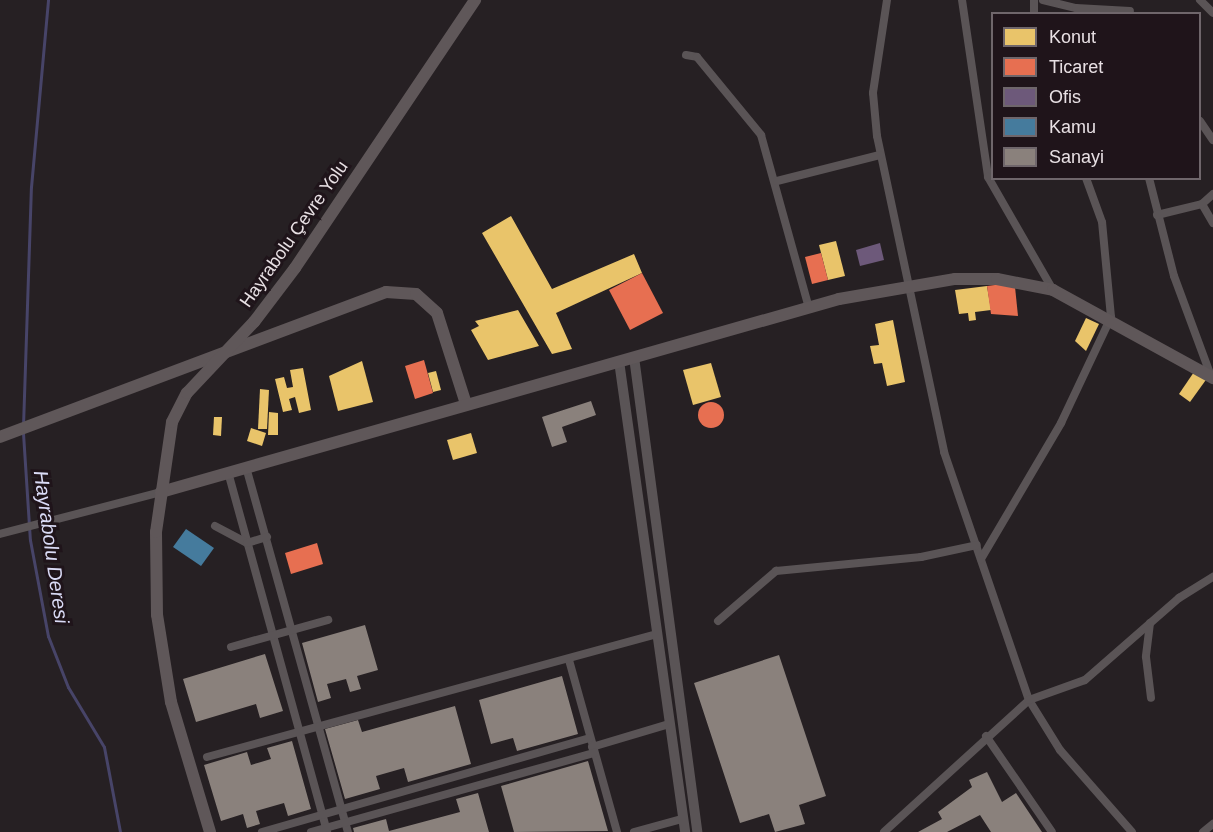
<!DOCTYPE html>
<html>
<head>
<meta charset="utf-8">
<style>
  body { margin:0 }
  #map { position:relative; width:1213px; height:832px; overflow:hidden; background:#262023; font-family:Helvetica,sans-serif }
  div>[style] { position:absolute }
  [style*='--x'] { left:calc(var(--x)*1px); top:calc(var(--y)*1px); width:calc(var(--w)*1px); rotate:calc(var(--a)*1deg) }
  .homes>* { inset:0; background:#e9c46a }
  .shops>* { inset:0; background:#e76f51 }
  .round { border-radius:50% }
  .offices>* { inset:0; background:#6d597a }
  .public>* { inset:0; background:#457b9d }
  .industry>* { inset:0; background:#8a817c }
  .stream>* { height:3px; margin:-1.5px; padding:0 1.5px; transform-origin:1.5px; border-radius:1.5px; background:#474468 }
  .minor>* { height:8px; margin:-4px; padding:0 4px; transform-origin:4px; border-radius:4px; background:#5a5456 }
  .tertiary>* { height:10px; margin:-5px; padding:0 5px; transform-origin:5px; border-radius:5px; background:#5a5456 }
  .secondary>* { height:12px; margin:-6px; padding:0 6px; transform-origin:6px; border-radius:6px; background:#5f5759 }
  span { translate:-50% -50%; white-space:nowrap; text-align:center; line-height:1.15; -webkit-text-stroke:6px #1f141a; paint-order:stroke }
  .street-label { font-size:18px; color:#e8e0e4 }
  .water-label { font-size:20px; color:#dadbf6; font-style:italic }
  .legend { position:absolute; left:991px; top:12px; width:210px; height:168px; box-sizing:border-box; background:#1f141a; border:2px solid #6f666b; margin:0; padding:8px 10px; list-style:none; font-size:18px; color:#e8e0e4 }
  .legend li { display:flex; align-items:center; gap:12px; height:30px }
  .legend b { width:30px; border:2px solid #6f666b }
</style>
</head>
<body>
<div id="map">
  <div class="homes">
    <div style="clip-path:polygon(511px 216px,552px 289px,634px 254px,642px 273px,556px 313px,572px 349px,552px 354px,482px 233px)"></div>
    <div style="clip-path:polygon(836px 241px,845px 276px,828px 280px,819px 245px)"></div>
    <div style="clip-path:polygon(987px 286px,991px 310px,975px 312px,976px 320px,969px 321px,968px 313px,959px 314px,955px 290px)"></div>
    <div style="clip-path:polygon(518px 310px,539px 346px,488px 360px,471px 330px,479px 326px,475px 321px)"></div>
    <div style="clip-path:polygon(1086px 318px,1099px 324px,1086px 351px,1075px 341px)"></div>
    <div style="clip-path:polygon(893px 320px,905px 382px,887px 386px,882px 363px,874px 364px,870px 346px,879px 345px,875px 324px)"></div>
    <div style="clip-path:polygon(362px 361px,373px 402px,338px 411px,329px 376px)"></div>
    <div style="clip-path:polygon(711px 363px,721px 397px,693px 405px,683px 370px)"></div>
    <div style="clip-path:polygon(303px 368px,311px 410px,299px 413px,295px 397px,289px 399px,292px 410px,283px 412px,275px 379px,284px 377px,287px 388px,293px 387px,290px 370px)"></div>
    <div style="clip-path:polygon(1196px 369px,1208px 377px,1190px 402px,1179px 394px)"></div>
    <div style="clip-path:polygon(436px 371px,441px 390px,433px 392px,428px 373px)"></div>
    <div style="clip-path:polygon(260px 389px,269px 390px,267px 429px,258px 429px)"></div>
    <div style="clip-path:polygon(269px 412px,278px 413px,278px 435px,268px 435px)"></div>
    <div style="clip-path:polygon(214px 417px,222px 417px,221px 436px,213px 435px)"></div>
    <div style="clip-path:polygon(251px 428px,266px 433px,262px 446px,247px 441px)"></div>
    <div style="clip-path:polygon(471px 433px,477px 453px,453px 460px,447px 440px)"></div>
  </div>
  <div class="shops">
    <div style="clip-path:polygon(821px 253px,828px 280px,812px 284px,805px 257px)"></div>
    <div style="clip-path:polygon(642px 273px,663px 313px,630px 330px,609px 290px)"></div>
    <div style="clip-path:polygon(1003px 284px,1015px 287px,1018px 316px,991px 314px,987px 286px)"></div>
    <div style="clip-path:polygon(424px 360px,433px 393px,415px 399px,405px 366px)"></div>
    <div class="round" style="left:698px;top:402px;width:26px;height:26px"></div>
    <div style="clip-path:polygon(317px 543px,323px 564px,291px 574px,285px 553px)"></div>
  </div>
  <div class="offices">
    <div style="clip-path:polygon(880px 243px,884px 260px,860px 266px,856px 250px)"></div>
  </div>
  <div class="public">
    <div style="clip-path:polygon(186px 529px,214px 548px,201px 566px,173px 547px)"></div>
  </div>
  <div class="industry">
    <div style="clip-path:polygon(591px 401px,596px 415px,562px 427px,567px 442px,552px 447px,542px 417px)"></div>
    <div style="clip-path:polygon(365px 625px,378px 670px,357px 676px,361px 689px,350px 692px,346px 679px,327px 684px,331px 698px,318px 702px,302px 643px)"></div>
    <div style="clip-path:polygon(265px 654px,283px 711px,260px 718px,256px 704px,196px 722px,183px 679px)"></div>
    <div style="clip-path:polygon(779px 655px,826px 796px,799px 805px,805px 824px,775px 832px,769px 814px,740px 823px,694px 683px)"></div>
    <div style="clip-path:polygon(562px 676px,578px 734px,517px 751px,513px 738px,491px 744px,479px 700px)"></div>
    <div style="clip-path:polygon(455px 706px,471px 764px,408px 782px,404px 768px,376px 776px,380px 789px,345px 799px,325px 729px,358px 720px,362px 732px)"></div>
    <div style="clip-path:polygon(292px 741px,311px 809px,288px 816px,284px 803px,256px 811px,260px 824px,247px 828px,243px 814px,221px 821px,204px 765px,247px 752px,251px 765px,271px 759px,267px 748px)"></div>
    <div style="clip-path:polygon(588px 761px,608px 831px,514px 832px,501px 786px)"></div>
    <div style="clip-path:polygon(987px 772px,1002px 802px,1016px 793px,1042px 832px,991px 832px,980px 815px,947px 832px,918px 832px,942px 819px,938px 812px,972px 787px,969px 780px)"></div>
    <div style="clip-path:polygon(478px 793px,489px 832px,354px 832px,353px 828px,386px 819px,389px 831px,460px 812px,456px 799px)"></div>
  </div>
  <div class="stream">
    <div style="--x:23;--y:426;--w:239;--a:-88.1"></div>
    <div style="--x:31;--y:187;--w:188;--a:-84.8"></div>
    <div style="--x:23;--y:433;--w:107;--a:86.3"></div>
    <div style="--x:30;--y:540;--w:98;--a:79.4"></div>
    <div style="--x:48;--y:636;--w:55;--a:68.6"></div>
    <div style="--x:68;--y:687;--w:70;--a:59"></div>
    <div style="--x:104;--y:747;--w:86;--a:79.3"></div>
  </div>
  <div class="minor">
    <div style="--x:887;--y:0;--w:94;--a:98.6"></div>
    <div style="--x:873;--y:93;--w:43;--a:84.7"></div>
    <div style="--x:877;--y:136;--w:323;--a:78"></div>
    <div style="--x:944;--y:452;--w:262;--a:71.1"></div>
    <div style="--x:1029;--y:700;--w:59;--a:58.2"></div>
    <div style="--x:1060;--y:750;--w:109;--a:48.7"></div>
    <div style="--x:962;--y:0;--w:179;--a:81.6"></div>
    <div style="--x:988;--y:177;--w:130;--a:60.1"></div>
    <div style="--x:1034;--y:0;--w:14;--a:90"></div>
    <div style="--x:1043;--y:0;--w:34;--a:14"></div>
    <div style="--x:1076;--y:8;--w:54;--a:3.2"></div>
    <div style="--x:1200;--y:0;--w:18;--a:45"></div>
    <div style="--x:686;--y:55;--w:11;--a:10"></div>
    <div style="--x:697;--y:57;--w:101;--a:50.6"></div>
    <div style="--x:761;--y:135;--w:180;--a:74.5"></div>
    <div style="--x:1200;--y:121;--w:23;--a:56"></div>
    <div style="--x:1149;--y:178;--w:101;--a:75.7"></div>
    <div style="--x:1174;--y:276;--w:107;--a:69.7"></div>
    <div style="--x:777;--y:181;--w:106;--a:-14.2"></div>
    <div style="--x:1202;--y:204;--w:22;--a:60"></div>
    <div style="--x:1157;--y:215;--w:46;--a:-13.7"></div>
    <div style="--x:1202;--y:204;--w:15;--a:-42"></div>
    <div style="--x:246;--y:467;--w:379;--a:74.4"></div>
    <div style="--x:228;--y:472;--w:373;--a:74.6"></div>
    <div style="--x:215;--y:526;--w:36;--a:28"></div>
    <div style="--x:247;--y:543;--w:21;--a:-17"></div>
    <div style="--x:0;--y:534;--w:166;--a:-14.6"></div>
    <div style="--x:981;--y:559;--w:158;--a:-59.5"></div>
    <div style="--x:1061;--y:423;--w:117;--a:-64.7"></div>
    <div style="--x:1111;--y:317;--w:95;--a:-95.4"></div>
    <div style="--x:1102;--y:222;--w:47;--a:-110"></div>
    <div style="--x:718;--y:621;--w:77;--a:-40.8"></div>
    <div style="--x:776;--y:571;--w:146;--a:-5.5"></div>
    <div style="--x:921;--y:557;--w:57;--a:-12.1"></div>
    <div style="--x:1150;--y:623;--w:34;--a:97"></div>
    <div style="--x:1146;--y:657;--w:41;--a:83"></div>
    <div style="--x:231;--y:647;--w:101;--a:-15.6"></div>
    <div style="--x:569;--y:660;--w:179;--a:74.4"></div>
    <div style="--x:986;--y:736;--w:116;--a:55.5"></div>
    <div style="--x:592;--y:747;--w:80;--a:-16.6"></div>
    <div style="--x:207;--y:757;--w:467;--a:-15.3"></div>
    <div style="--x:262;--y:832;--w:341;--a:-16"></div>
    <div style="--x:311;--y:832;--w:294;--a:-15.6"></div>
    <div style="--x:634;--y:832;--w:50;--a:-15.2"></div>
    <div style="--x:884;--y:832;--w:196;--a:-42.3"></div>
    <div style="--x:1029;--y:700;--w:59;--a:-19.7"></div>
    <div style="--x:1085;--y:680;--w:125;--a:-41.1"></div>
    <div style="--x:1179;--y:598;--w:40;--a:-32"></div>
    <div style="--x:1203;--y:832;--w:13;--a:-39"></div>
  </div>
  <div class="tertiary">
    <div style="--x:634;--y:357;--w:479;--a:82.4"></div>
    <div style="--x:619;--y:361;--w:476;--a:82"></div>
  </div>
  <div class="secondary">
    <div style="--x:0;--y:437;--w:412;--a:-20.6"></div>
    <div style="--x:386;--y:292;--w:30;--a:4"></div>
    <div style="--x:416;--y:294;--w:28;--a:42"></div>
    <div style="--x:437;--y:313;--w:96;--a:72.3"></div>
    <div style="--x:161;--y:492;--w:705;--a:-15.89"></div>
    <div style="--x:839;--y:299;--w:118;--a:-9.8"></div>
    <div style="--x:955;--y:279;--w:42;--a:0"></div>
    <div style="--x:997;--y:279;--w:57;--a:11.1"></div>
    <div style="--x:1053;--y:290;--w:183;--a:28.8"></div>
    <div style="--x:210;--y:832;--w:136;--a:-106.7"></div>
    <div style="--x:171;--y:702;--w:88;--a:-99.1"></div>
    <div style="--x:157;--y:615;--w:83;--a:-90.7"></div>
    <div style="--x:156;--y:532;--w:111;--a:-81.7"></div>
    <div style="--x:172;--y:422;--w:33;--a:-63"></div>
    <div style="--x:187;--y:393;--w:98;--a:-46.7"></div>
    <div style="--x:254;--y:322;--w:68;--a:-52.8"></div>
    <div style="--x:295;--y:268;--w:323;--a:-56.1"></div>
  </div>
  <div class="street-label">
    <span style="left:294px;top:234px;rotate:-55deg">Hayrabolu Çevre Yolu</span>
  </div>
  <div class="water-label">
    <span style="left:51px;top:547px;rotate:82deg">Hayrabolu Deresi</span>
  </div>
  <ul class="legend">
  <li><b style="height:16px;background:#e9c46a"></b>Konut</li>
  <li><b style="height:16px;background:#e76f51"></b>Ticaret</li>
  <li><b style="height:16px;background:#6d597a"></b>Ofis</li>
  <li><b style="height:16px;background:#457b9d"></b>Kamu</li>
  <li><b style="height:16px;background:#8a817c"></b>Sanayi</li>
  </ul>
</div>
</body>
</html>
